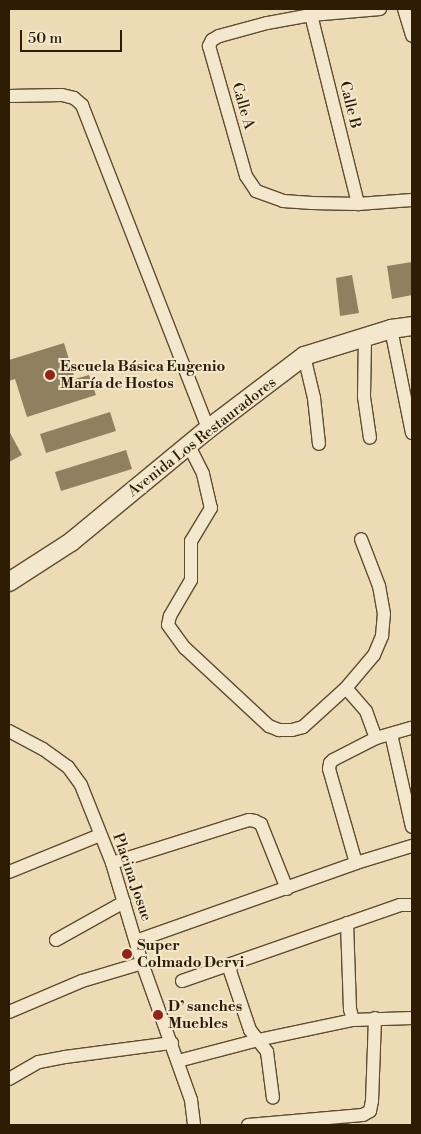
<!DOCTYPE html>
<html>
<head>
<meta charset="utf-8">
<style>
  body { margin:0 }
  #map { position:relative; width:421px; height:1134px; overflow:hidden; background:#ecdbb4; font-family:"Libre Bodoni",serif }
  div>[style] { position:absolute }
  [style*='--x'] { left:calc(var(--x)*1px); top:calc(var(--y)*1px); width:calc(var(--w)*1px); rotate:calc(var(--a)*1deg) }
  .building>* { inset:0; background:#918060 }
  .roads { filter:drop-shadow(1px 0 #5e4c30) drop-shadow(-1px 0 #5e4c30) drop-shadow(0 1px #5e4c30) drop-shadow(0 -1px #5e4c30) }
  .street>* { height:12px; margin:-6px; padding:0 6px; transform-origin:6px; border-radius:6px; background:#f3e8ce }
  .secondary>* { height:18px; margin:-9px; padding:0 9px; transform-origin:9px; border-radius:9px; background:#f3e8ce }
  .dots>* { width:14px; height:14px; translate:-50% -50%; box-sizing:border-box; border:2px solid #f3e8ce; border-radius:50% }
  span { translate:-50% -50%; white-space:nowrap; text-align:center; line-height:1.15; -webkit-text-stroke:4px #f3e8ce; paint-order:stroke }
  .street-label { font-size:15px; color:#2e1d04 }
  .poi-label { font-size:15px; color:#2e1d04; font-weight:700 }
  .left { translate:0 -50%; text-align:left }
  .frame { position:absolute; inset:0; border:10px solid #2e1d04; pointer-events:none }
  .scale { position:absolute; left:20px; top:30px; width:102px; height:22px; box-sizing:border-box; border:2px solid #2e1d04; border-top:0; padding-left:6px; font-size:15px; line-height:18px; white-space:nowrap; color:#2e1d04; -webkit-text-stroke:4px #f3e8ce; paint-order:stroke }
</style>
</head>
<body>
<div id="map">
  <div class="building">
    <div style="clip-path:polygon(412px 262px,412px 295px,392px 299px,387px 266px)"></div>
    <div style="clip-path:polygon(352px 275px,359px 313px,340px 316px,336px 278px)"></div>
    <div style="clip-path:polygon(64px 343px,75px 379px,89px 375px,96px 395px,27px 417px,15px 379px,9px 381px,9px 360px)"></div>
    <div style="clip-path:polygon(110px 412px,116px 431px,46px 453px,40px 434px)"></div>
    <div style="clip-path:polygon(9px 431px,22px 455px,9px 462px)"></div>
    <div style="clip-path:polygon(126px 450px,132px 469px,61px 491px,55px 472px)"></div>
  </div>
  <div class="roads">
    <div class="street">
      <div style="--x:380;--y:9;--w:69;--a:175"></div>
      <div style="--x:311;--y:15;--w:45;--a:169.7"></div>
      <div style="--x:267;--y:23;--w:50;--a:164.8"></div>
      <div style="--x:219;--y:36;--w:8;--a:150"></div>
      <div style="--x:212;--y:40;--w:7;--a:117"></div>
      <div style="--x:209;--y:46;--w:135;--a:74.1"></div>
      <div style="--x:246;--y:176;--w:18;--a:56"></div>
      <div style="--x:256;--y:191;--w:29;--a:20"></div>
      <div style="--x:283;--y:201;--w:29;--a:4"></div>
      <div style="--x:312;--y:203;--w:46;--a:1.2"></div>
      <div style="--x:358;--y:204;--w:54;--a:-4.2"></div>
      <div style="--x:404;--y:9;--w:28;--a:73"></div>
      <div style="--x:311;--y:15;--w:195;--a:76"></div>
      <div style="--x:9;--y:96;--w:53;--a:-1.1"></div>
      <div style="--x:62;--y:95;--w:12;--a:14"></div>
      <div style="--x:74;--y:98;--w:11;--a:41"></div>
      <div style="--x:82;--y:105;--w:348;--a:68.7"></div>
      <div style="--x:391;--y:329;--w:106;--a:78.6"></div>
      <div style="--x:365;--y:338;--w:59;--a:91"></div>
      <div style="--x:364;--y:397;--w:41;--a:81.7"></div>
      <div style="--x:304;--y:356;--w:43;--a:76.6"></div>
      <div style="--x:314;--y:398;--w:46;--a:83.8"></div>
      <div style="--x:189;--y:446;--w:31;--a:63"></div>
      <div style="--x:203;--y:474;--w:35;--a:77"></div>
      <div style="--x:211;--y:508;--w:39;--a:121"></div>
      <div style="--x:191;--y:541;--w:39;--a:90"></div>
      <div style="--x:191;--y:580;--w:42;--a:120.3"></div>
      <div style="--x:170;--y:616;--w:9;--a:103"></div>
      <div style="--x:168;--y:625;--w:29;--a:54"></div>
      <div style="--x:185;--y:648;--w:115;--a:42.9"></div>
      <div style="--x:269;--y:726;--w:11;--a:22"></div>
      <div style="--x:279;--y:730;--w:13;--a:0"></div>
      <div style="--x:292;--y:730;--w:11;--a:-15"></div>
      <div style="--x:303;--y:727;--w:58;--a:-42.2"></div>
      <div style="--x:346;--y:688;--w:43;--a:-49.7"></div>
      <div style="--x:374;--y:655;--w:21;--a:-67"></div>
      <div style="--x:382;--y:636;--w:22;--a:-85"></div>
      <div style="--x:384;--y:614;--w:28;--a:-100"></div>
      <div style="--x:379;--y:586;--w:50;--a:-111"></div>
      <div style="--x:346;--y:688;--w:30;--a:49"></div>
      <div style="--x:366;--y:711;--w:29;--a:70"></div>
      <div style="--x:9;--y:731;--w:38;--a:28"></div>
      <div style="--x:43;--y:749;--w:31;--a:36"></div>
      <div style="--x:68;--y:767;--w:22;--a:54"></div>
      <div style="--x:81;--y:785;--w:84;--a:68.3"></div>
      <div style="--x:112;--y:863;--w:104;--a:73.3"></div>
      <div style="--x:142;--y:963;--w:145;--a:70.3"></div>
      <div style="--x:191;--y:1100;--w:25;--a:83"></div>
      <div style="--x:391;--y:734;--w:95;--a:77.3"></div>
      <div style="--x:112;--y:863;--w:120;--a:-17.5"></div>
      <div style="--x:226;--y:827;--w:24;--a:-17"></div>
      <div style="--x:249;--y:820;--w:6;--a:9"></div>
      <div style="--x:255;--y:821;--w:7;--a:27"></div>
      <div style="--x:261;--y:824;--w:70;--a:68.2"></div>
      <div style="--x:356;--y:863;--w:98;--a:-106"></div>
      <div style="--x:329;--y:769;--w:6;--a:-81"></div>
      <div style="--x:330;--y:763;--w:4;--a:-45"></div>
      <div style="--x:333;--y:760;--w:48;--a:-27.1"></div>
      <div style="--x:376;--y:738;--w:37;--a:-16"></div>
      <div style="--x:9;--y:872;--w:98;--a:-22.1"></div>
      <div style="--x:347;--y:923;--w:86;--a:88"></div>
      <div style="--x:350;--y:1009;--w:11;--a:75"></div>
      <div style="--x:56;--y:940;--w:78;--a:-29.2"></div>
      <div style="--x:136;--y:941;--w:233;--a:-19.5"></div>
      <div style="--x:356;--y:863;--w:59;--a:-16.9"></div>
      <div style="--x:228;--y:965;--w:69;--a:71.3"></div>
      <div style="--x:250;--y:1030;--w:28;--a:52"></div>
      <div style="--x:267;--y:1052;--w:46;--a:82.6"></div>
      <div style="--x:182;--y:981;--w:231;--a:-19.2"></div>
      <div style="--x:400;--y:905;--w:12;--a:0"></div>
      <div style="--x:9;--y:1012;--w:79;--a:-23"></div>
      <div style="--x:82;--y:981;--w:63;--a:-16.7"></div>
      <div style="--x:178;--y:1061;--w:83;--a:-14.7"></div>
      <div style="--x:258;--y:1040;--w:97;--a:-11.9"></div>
      <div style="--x:353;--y:1020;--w:59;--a:-1.9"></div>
      <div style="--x:9;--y:1079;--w:34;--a:-30"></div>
      <div style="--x:39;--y:1062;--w:26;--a:-11"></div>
      <div style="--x:65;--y:1057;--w:108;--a:-7.5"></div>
      <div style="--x:248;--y:1125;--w:115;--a:-5"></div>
      <div style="--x:363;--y:1115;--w:8;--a:-30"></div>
      <div style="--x:370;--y:1111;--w:10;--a:-79"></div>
      <div style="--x:372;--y:1101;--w:83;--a:-87.9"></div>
    </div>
    <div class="secondary">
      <div style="--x:9;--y:582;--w:74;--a:-32.8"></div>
      <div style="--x:71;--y:542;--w:178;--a:-39.5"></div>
      <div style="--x:208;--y:429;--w:121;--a:-37.2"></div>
      <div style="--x:304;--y:356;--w:91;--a:-17.2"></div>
      <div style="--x:391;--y:329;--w:21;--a:-8"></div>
    </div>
  </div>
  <div class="dots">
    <div style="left:50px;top:375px;background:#8f2418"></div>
    <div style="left:127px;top:954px;background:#8f2418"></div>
    <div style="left:158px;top:1015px;background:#8f2418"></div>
  </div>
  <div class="street-label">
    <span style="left:350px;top:105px;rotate:76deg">Calle B</span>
    <span style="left:243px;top:106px;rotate:74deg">Calle A</span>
    <span style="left:202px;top:437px;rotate:-38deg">Avenida Los Restauradores</span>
    <span style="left:132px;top:877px;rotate:71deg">Placina Josue</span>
  </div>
  <div class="poi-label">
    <span class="left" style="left:60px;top:375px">Escuela Básica Eugenio<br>María de Hostos</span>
    <span class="left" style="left:137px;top:954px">Super<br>Colmado Dervi</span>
    <span class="left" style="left:168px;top:1015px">D’ sanches<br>Muebles</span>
  </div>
  <div class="frame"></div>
  <div class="scale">50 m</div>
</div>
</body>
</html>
